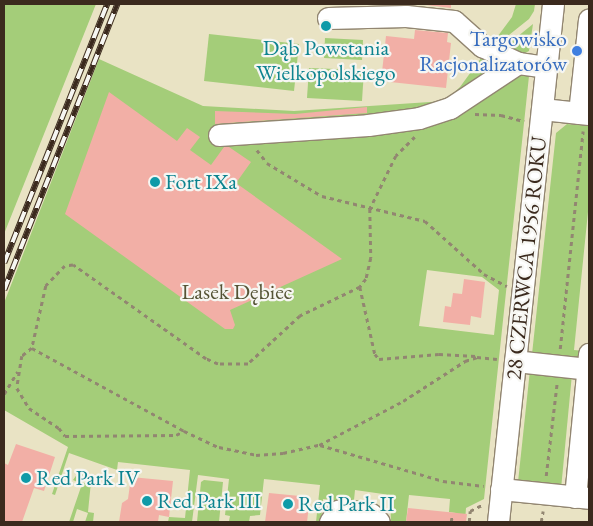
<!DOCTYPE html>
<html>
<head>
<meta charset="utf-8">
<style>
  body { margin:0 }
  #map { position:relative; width:593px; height:526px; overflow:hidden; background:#e9e3c4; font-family:"EB Garamond",serif }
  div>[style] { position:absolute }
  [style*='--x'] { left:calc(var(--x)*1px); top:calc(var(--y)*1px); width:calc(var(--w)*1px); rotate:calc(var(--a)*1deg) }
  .green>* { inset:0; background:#a4cd79 }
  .building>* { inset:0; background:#f2afa6 }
  .path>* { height:2.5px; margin-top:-1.25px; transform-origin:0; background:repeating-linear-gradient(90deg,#928671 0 4px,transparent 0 8px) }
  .roads { filter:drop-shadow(1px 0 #928671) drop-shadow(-1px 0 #928671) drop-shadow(0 1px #928671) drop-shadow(0 -1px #928671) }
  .minor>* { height:21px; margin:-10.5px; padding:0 10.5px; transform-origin:10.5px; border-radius:10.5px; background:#fff }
  .rail>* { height:5.5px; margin-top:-2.75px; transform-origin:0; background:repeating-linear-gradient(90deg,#f6f6f2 0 11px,#3b2a1e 0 22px); box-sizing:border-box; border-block:1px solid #3b2a1e }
  .dots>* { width:14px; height:14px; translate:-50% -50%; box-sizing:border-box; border:2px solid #f6f6f2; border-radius:50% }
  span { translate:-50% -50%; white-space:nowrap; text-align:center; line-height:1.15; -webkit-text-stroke:4.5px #f6f6f2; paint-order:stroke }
  .shop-label { font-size:22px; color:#366cbe }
  .right { translate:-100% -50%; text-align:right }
  .culture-label { font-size:22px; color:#0d838f }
  .left { translate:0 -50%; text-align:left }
  .street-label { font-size:22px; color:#3b2a1e }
  .park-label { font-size:22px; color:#555335 }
  .frame { position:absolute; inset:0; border:5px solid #3b2a1e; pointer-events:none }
</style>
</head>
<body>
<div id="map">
  <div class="green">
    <div style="clip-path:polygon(5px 4px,96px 4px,4px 234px,4px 7px)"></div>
    <div style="clip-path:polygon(516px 4px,535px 4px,534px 11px,529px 19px,499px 43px,492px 44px,512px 17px)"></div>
    <div style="clip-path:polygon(533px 24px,529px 51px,517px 57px,501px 50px)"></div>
    <div style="clip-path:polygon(209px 34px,299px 44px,294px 91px,204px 81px)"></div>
    <div style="clip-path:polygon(325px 38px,363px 40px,362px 60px,324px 58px)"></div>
    <div style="clip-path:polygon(evenodd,484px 54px,529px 76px,484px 499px,466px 508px,465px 522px,455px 522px,456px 513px,449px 512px,450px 499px,409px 495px,406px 522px,391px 522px,390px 495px,355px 490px,354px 500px,365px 501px,365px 503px,323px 499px,321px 522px,316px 522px,320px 485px,264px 479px,260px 515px,250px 516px,249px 522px,224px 522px,229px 521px,230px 516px,225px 515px,229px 479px,198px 475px,192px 522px,168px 522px,169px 517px,185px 518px,190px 470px,118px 462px,117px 470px,69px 453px,55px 495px,52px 494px,68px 447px,4px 410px,4px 303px,99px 59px,203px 106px,294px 111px,445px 101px,460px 87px,484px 54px,427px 270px,482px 277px,499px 290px,494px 335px,419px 326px,427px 270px)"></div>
    <div style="clip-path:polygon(309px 68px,364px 70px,362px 101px,307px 98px)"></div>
    <div style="clip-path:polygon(567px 124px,589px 126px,589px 202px,574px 350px,585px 351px,580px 360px,532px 354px,556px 133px)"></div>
    <div style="clip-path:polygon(530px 370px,572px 374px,561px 489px,518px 482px)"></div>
    <div style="clip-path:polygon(84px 471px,81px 482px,90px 485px,91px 482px,88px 512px,94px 513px,93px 522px,85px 522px,88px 513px,77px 509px,73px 522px,69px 522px,82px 484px,73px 480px,78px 473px)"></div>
    <div style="clip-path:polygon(204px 480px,223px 482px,219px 522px,197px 522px,201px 482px)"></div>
  </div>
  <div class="building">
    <div style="clip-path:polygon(418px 4px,451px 4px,451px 8px)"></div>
    <div style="clip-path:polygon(415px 30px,448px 33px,447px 42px,451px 43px,446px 88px,381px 81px,386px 36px,414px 39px)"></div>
    <div style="clip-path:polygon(109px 92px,177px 141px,187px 128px,200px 137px,190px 150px,211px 165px,224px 147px,229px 147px,251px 162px,236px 183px,342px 259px,230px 310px,235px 325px,233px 329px,225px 329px,65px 214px)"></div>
    <div style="clip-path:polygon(367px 107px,367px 113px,215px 124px,215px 111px,295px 114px)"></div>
    <div style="clip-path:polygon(464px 279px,485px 282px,481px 318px,471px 316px,470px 325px,443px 322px,445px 306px,451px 307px,453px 293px,462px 294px)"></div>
    <div style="clip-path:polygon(16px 444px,55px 457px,44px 491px,34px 488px,22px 522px,4px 522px,4px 463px,8px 465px)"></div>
    <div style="clip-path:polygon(131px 477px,173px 481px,169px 517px,159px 515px,158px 522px,119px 522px,122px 503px,128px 499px)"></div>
    <div style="clip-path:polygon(269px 493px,310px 497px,307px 522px,265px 522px)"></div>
    <div style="clip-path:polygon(408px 508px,467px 514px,466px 522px,406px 522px)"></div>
  </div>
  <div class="path">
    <div style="--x:475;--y:114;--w:26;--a:2"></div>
    <div style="--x:501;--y:115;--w:24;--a:15"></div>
    <div style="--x:415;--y:137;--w:27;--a:135"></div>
    <div style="--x:396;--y:156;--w:59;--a:116.1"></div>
    <div style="--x:370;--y:209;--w:49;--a:88.8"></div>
    <div style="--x:371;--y:258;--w:22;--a:103"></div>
    <div style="--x:366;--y:279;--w:10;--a:127"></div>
    <div style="--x:360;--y:287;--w:67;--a:154.2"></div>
    <div style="--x:300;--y:316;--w:71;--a:137.3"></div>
    <div style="--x:248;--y:364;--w:30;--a:180"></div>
    <div style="--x:218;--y:364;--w:13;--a:-157"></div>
    <div style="--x:206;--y:359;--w:163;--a:-144.7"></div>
    <div style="--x:73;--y:265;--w:8;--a:173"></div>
    <div style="--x:65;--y:266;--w:28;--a:134"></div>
    <div style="--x:46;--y:286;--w:64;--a:102.7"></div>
    <div style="--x:32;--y:348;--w:173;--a:28.6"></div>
    <div style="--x:184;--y:431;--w:38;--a:25"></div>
    <div style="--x:219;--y:447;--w:38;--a:12"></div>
    <div style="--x:256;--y:455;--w:27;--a:-4"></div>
    <div style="--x:283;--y:453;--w:37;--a:-13"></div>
    <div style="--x:319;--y:445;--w:95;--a:-27.6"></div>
    <div style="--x:403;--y:401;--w:74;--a:-32.8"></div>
    <div style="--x:465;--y:361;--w:13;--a:-18"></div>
    <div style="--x:477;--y:357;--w:20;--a:6"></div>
    <div style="--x:257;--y:150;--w:16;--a:52"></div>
    <div style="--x:267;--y:163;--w:64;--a:31"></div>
    <div style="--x:322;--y:196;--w:106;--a:13.6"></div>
    <div style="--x:425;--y:221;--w:79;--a:41.9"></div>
    <div style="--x:484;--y:274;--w:26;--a:28"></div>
    <div style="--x:360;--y:287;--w:69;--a:77.4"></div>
    <div style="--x:375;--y:354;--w:6;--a:51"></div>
    <div style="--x:379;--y:359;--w:60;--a:-4.8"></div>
    <div style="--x:439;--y:354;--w:37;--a:3"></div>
    <div style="--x:32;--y:348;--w:13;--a:141"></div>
    <div style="--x:22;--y:356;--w:32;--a:99"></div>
    <div style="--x:17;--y:388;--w:23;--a:59"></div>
    <div style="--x:29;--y:408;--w:36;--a:34"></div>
    <div style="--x:59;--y:428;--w:10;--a:53"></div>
    <div style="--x:65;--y:436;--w:111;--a:-0.5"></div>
    <div style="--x:176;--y:435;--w:9;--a:-27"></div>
    <div style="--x:560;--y:349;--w:219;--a:-84"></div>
    <div style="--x:4;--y:394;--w:26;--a:-59"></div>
    <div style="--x:320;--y:445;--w:128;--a:16.3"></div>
    <div style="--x:443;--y:481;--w:41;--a:7"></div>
    <div style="--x:546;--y:476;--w:95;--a:-83.3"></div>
    <div style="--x:451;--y:522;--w:6;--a:-81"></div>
    <div style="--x:469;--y:522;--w:11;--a:-85"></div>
    <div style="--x:470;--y:511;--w:13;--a:-27"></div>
    <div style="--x:541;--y:522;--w:11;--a:-80"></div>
  </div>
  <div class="roads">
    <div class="minor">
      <div style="--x:328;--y:18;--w:78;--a:-1.5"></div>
      <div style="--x:406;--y:16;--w:48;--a:5.9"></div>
      <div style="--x:454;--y:21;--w:38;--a:42"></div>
      <div style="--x:482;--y:46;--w:40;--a:25"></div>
      <div style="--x:542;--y:109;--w:47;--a:6.1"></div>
      <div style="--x:579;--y:113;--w:94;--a:-83.9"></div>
      <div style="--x:219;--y:135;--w:149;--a:-3.8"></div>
      <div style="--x:368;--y:125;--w:51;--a:-7.8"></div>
      <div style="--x:419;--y:118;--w:33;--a:-18"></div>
      <div style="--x:450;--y:108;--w:82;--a:-33.5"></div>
      <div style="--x:518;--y:63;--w:28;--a:8"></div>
      <div style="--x:515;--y:361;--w:74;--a:6.2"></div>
      <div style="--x:501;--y:489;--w:88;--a:5.8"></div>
      <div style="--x:575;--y:497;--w:144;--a:-84.4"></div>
      <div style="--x:330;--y:522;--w:14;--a:-54"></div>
      <div style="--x:338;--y:511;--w:7;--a:-8"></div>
      <div style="--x:345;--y:510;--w:26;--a:9"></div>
      <div style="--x:371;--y:514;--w:11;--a:45"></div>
      <div style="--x:498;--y:522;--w:521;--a:-83.94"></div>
    </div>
  </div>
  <div class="rail">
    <div style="--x:4;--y:263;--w:279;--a:-68.3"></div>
    <div style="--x:4;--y:290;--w:308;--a:-68.4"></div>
  </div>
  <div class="dots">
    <div style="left:326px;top:26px;background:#0f9aa8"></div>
    <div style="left:577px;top:51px;background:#3f7fe0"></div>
    <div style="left:155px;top:182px;background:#0f9aa8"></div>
    <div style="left:26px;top:478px;background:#0f9aa8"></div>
    <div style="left:147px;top:501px;background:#0f9aa8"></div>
    <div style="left:288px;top:504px;background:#0f9aa8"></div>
  </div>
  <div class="shop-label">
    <span class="right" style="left:567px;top:51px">Targowisko<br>Racjonalizatorów</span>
  </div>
  <div class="culture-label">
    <span style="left:326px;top:60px">Dąb Powstania<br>Wielkopolskiego</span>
    <span class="left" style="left:165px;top:182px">Fort IXa</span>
    <span class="left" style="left:36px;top:478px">Red Park IV</span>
    <span class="left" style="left:157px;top:501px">Red Park III</span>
    <span class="left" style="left:298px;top:504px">Red Park II</span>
  </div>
  <div class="street-label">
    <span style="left:526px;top:258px;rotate:-84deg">28 CZERWCA 1956 ROKU</span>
  </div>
  <div class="park-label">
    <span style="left:237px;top:292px">Lasek Dębiec</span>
  </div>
  <div class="frame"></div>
</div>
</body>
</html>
